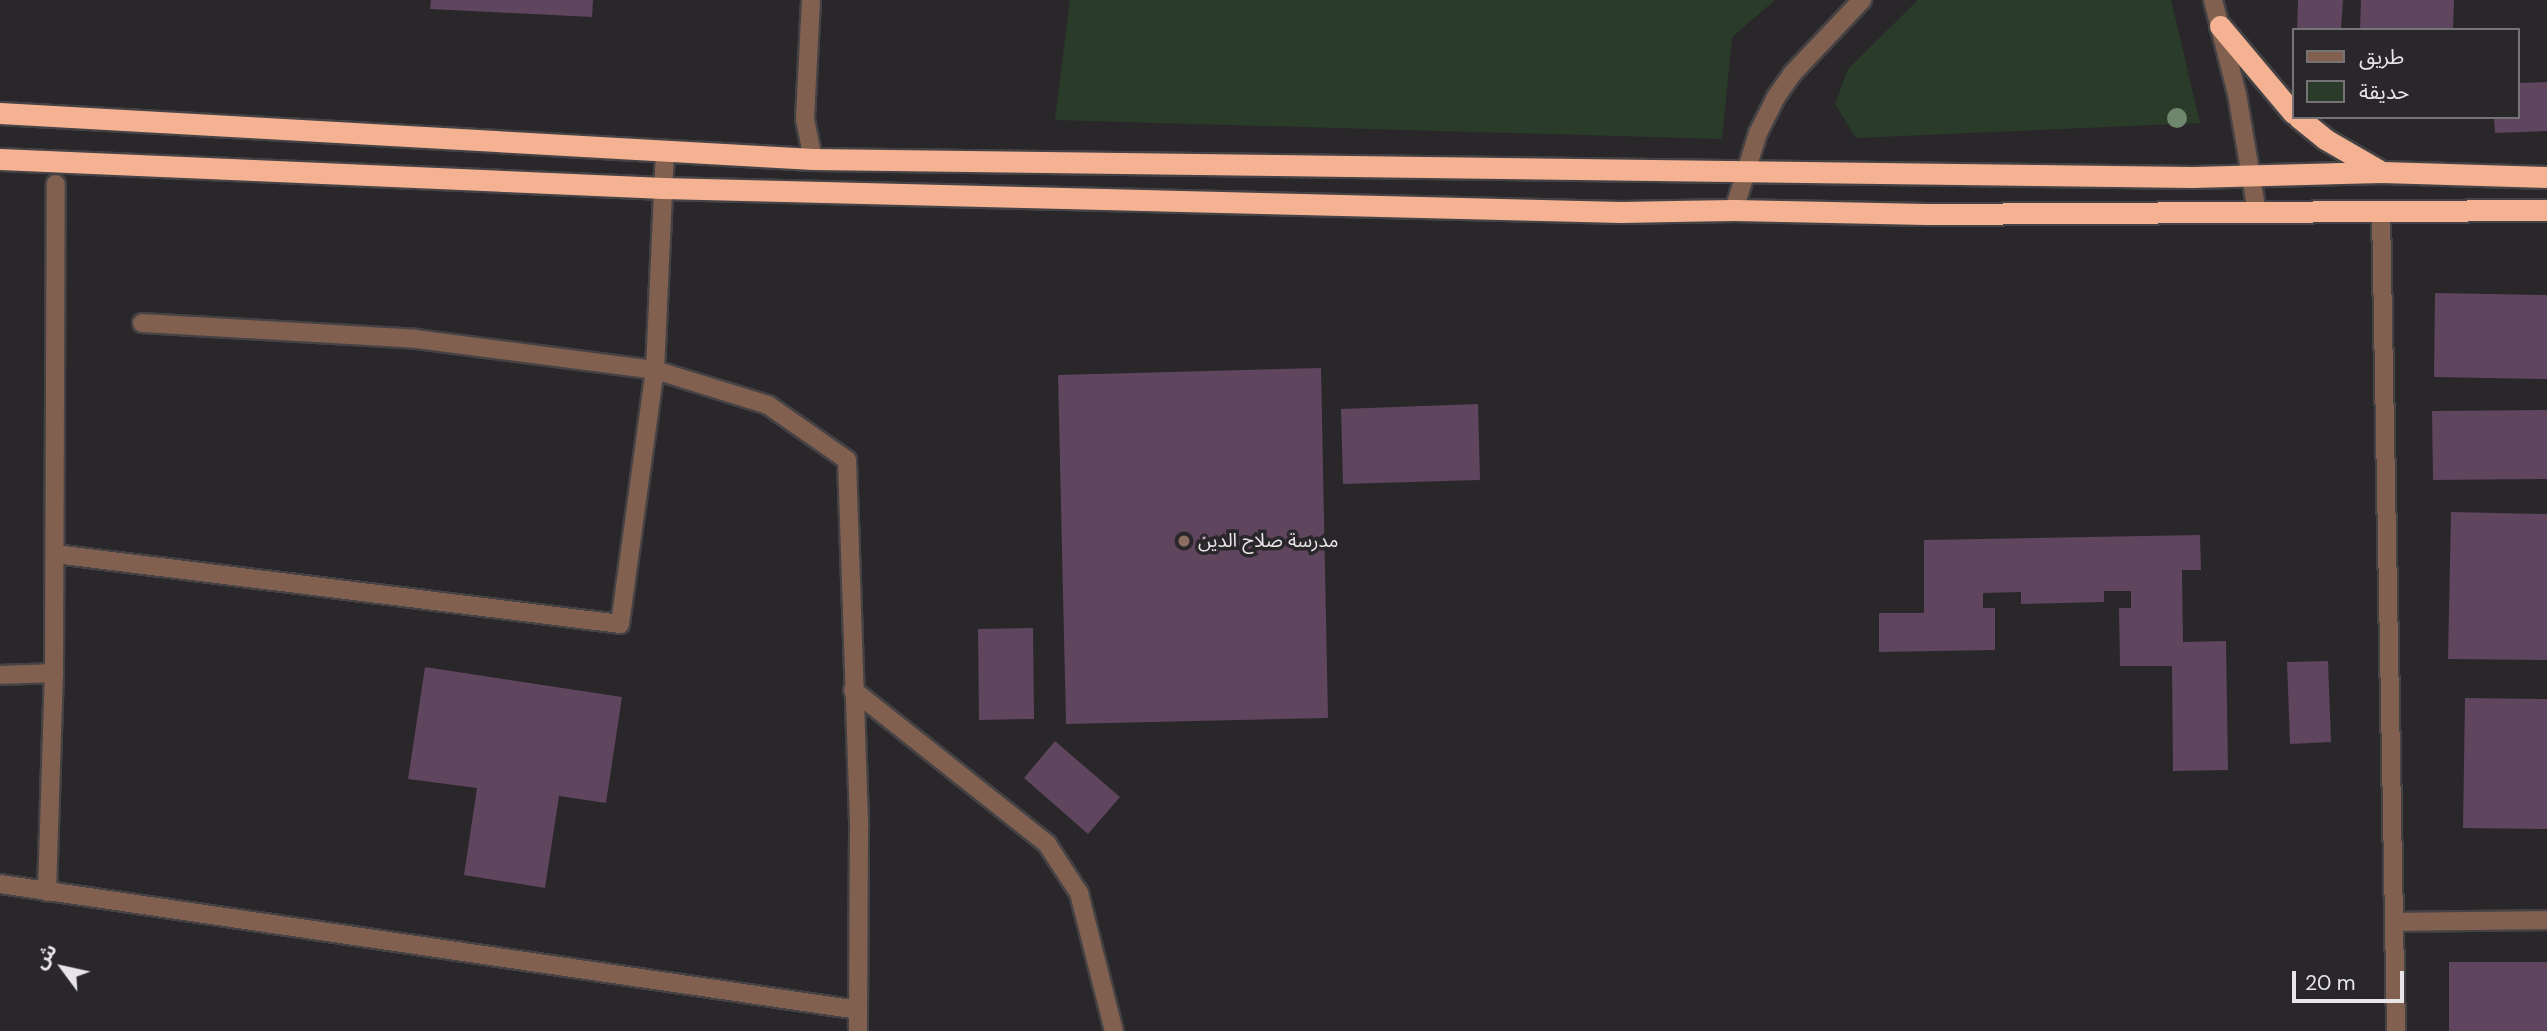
<!DOCTYPE html>
<html>
<head>
<meta charset="utf-8">
<style>
  body { margin:0 }
  #map { position:relative; width:2547px; height:1031px; overflow:hidden; background:#29272a; font-family:"DM Sans","Noto Sans Arabic",sans-serif }
  div>[style] { position:absolute }
  [style*='--x'] { left:calc(var(--x)*1px); top:calc(var(--y)*1px); width:calc(var(--w)*1px); rotate:calc(var(--a)*1deg) }
  .green>* { inset:0; background:#2b3b2a }
  .building>* { inset:0; background:#5f455e }
  .roads { filter:drop-shadow(2px 0 #444244) drop-shadow(-2px 0 #444244) drop-shadow(0 2px #444244) drop-shadow(0 -2px #444244) }
  .minor>* { height:18px; margin:-9px; padding:0 9px; transform-origin:9px; border-radius:9px; background:#826050 }
  .highway>* { height:21px; margin:-10.5px; padding:0 10.5px; transform-origin:10.5px; border-radius:10.5px; background:#f5b293 }
  .trees>* { width:20px; height:20px; margin:-10px; border-radius:50%; background:#6f876d }
  .dots>* { width:19px; height:19px; translate:-50% -50%; box-sizing:border-box; border:4px solid #29272a; border-radius:50% }
  span { translate:-50% -50%; white-space:nowrap; text-align:center; line-height:1.15; -webkit-text-stroke:7px #29272a; paint-order:stroke }
  .poi-label { font-size:19px; color:#e7e5e7 }
  .left { translate:0 -50%; text-align:left }
  .legend { position:absolute; left:2292px; top:28px; width:228px; height:91px; box-sizing:border-box; background:#29272a; border:2px solid #757376; margin:0; padding:9px 12px; list-style:none; font-size:21px; color:#e7e5e7 }
  .legend li { display:flex; align-items:center; gap:14px; height:35px }
  .legend b { width:35px; border:2px solid #757376 }
  .north { position:absolute; left:28px; top:933px; width:70px; height:70px; -webkit-text-stroke:5px #29272a; paint-order:stroke; rotate:303deg; font-size:19px; font-weight:700; line-height:28px; text-align:center; color:#e7e5e7 }
  .north::after { content:''; display:block; margin:auto; width:24px; height:32px; background:#e7e5e7; clip-path:polygon(50% 0,100% 100%,50% 72%,0 100%) }
  .scale { position:absolute; left:2292px; top:971px; width:112px; height:32px; box-sizing:border-box; border:4px solid #e7e5e7; border-top:0; padding-left:9px; font-size:21px; line-height:24px; white-space:nowrap; color:#e7e5e7; -webkit-text-stroke:5px #29272a; paint-order:stroke }
</style>
</head>
<body>
<div id="map">
  <div class="green">
    <div style="clip-path:polygon(1070px 0,1775px 0,1732px 37px,1722px 139px,1055px 120px)"></div>
    <div style="clip-path:polygon(1918px 0,2171px 0,2200px 123px,1856px 138px,1835px 104px,1848px 69px)"></div>
  </div>
  <div class="building">
    <div style="clip-path:polygon(431px 0,593px 0,592px 17px,430px 9px)"></div>
    <div style="clip-path:polygon(2298px 0,2343px 0,2341px 30px,2297px 30px)"></div>
    <div style="clip-path:polygon(2361px 0,2454px 0,2453px 30px,2360px 30px)"></div>
    <div style="clip-path:polygon(2547px 82px,2547px 131px,2495px 133px,2494px 117px,2517px 117px,2517px 83px)"></div>
    <div style="clip-path:polygon(2435px 293px,2547px 295px,2547px 379px,2434px 377px)"></div>
    <div style="clip-path:polygon(1321px 368px,1328px 718px,1066px 724px,1058px 375px)"></div>
    <div style="clip-path:polygon(1478px 404px,1480px 480px,1343px 484px,1341px 409px)"></div>
    <div style="clip-path:polygon(2547px 410px,2547px 479px,2433px 480px,2432px 411px)"></div>
    <div style="clip-path:polygon(2451px 512px,2547px 514px,2547px 660px,2448px 659px)"></div>
    <div style="clip-path:polygon(2200px 535px,2201px 570px,2182px 570px,2183px 642px,2226px 641px,2228px 770px,2173px 771px,2172px 666px,2120px 666px,2119px 608px,2131px 608px,2131px 591px,2104px 591px,2104px 602px,2021px 604px,2021px 592px,1983px 593px,1983px 608px,1995px 608px,1995px 650px,1879px 652px,1879px 613px,1924px 613px,1924px 540px)"></div>
    <div style="clip-path:polygon(1033px 628px,1034px 719px,979px 720px,978px 629px)"></div>
    <div style="clip-path:polygon(2328px 661px,2331px 742px,2290px 744px,2287px 662px)"></div>
    <div style="clip-path:polygon(425px 667px,622px 697px,606px 803px,559px 796px,545px 888px,464px 875px,477px 788px,408px 779px)"></div>
    <div style="clip-path:polygon(2465px 698px,2547px 699px,2547px 829px,2463px 828px)"></div>
    <div style="clip-path:polygon(1055px 741px,1120px 797px,1088px 834px,1024px 778px)"></div>
    <div style="clip-path:polygon(2449px 962px,2547px 962px,2547px 1031px,2449px 1031px)"></div>
  </div>
  <div class="roads">
    <div class="minor">
      <div style="--x:811;--y:0;--w:119;--a:92.9"></div>
      <div style="--x:805;--y:119;--w:41;--a:78.7"></div>
      <div style="--x:2213;--y:0;--w:97;--a:75.7"></div>
      <div style="--x:2237;--y:94;--w:120;--a:80.4"></div>
      <div style="--x:1734;--y:210;--w:81;--a:-72.7"></div>
      <div style="--x:1758;--y:133;--w:40;--a:-63.4"></div>
      <div style="--x:1776;--y:97;--w:28;--a:-55"></div>
      <div style="--x:1792;--y:74;--w:102;--a:-46.6"></div>
      <div style="--x:2381;--y:212;--w:819;--a:88.95"></div>
      <div style="--x:142;--y:323;--w:274;--a:3.3"></div>
      <div style="--x:416;--y:339;--w:241;--a:7.4"></div>
      <div style="--x:655;--y:370;--w:118;--a:17.2"></div>
      <div style="--x:768;--y:405;--w:96;--a:34.8"></div>
      <div style="--x:847;--y:460;--w:368;--a:88.1"></div>
      <div style="--x:859;--y:828;--w:203;--a:90.3"></div>
      <div style="--x:55;--y:554;--w:569;--a:7.06"></div>
      <div style="--x:620;--y:624;--w:256;--a:-82.2"></div>
      <div style="--x:655;--y:370;--w:220;--a:-87.4"></div>
      <div style="--x:0;--y:675;--w:54;--a:-2.1"></div>
      <div style="--x:853;--y:690;--w:248;--a:38.4"></div>
      <div style="--x:1047;--y:844;--w:59;--a:56.9"></div>
      <div style="--x:1079;--y:893;--w:142;--a:75.8"></div>
      <div style="--x:0;--y:884;--w:867;--a:8.35"></div>
      <div style="--x:47;--y:892;--w:219;--a:-88.2"></div>
      <div style="--x:54;--y:673;--w:489;--a:-89.8"></div>
      <div style="--x:2394;--y:922;--w:153;--a:-0.7"></div>
    </div>
    <div class="highway">
      <div style="--x:2220;--y:26;--w:114;--a:50"></div>
      <div style="--x:0;--y:113;--w:814;--a:3.24"></div>
      <div style="--x:813;--y:159;--w:1379;--a:0.75"></div>
      <div style="--x:2192;--y:177;--w:190;--a:-1.5"></div>
      <div style="--x:2382;--y:172;--w:165;--a:1.7"></div>
      <div style="--x:2298;--y:117;--w:35;--a:39"></div>
      <div style="--x:2325;--y:139;--w:66;--a:30.1"></div>
      <div style="--x:0;--y:159;--w:664;--a:2.5"></div>
      <div style="--x:663;--y:188;--w:958;--a:1.44"></div>
      <div style="--x:1621;--y:212;--w:113;--a:-1"></div>
      <div style="--x:1734;--y:210;--w:192;--a:1.2"></div>
      <div style="--x:1926;--y:214;--w:621;--a:-0.37"></div>
    </div>
  </div>
  <div class="trees">
    <div style="left:2177px;top:118px"></div>
  </div>
  <div class="dots">
    <div style="left:1184px;top:541px;background:#8d6e63"></div>
  </div>
  <div class="poi-label">
    <span class="left" style="left:1198px;top:541px">مدرسة صلاح الدين</span>
  </div>
  <ul class="legend">
  <li><b style="height:9px;background:#826050"></b>طريق</li>
  <li><b style="height:19px;background:#2b3b2a"></b>حديقة</li>
  </ul>
  <div class="north">ش</div>
  <div class="scale">20 m</div>
</div>
</body>
</html>
